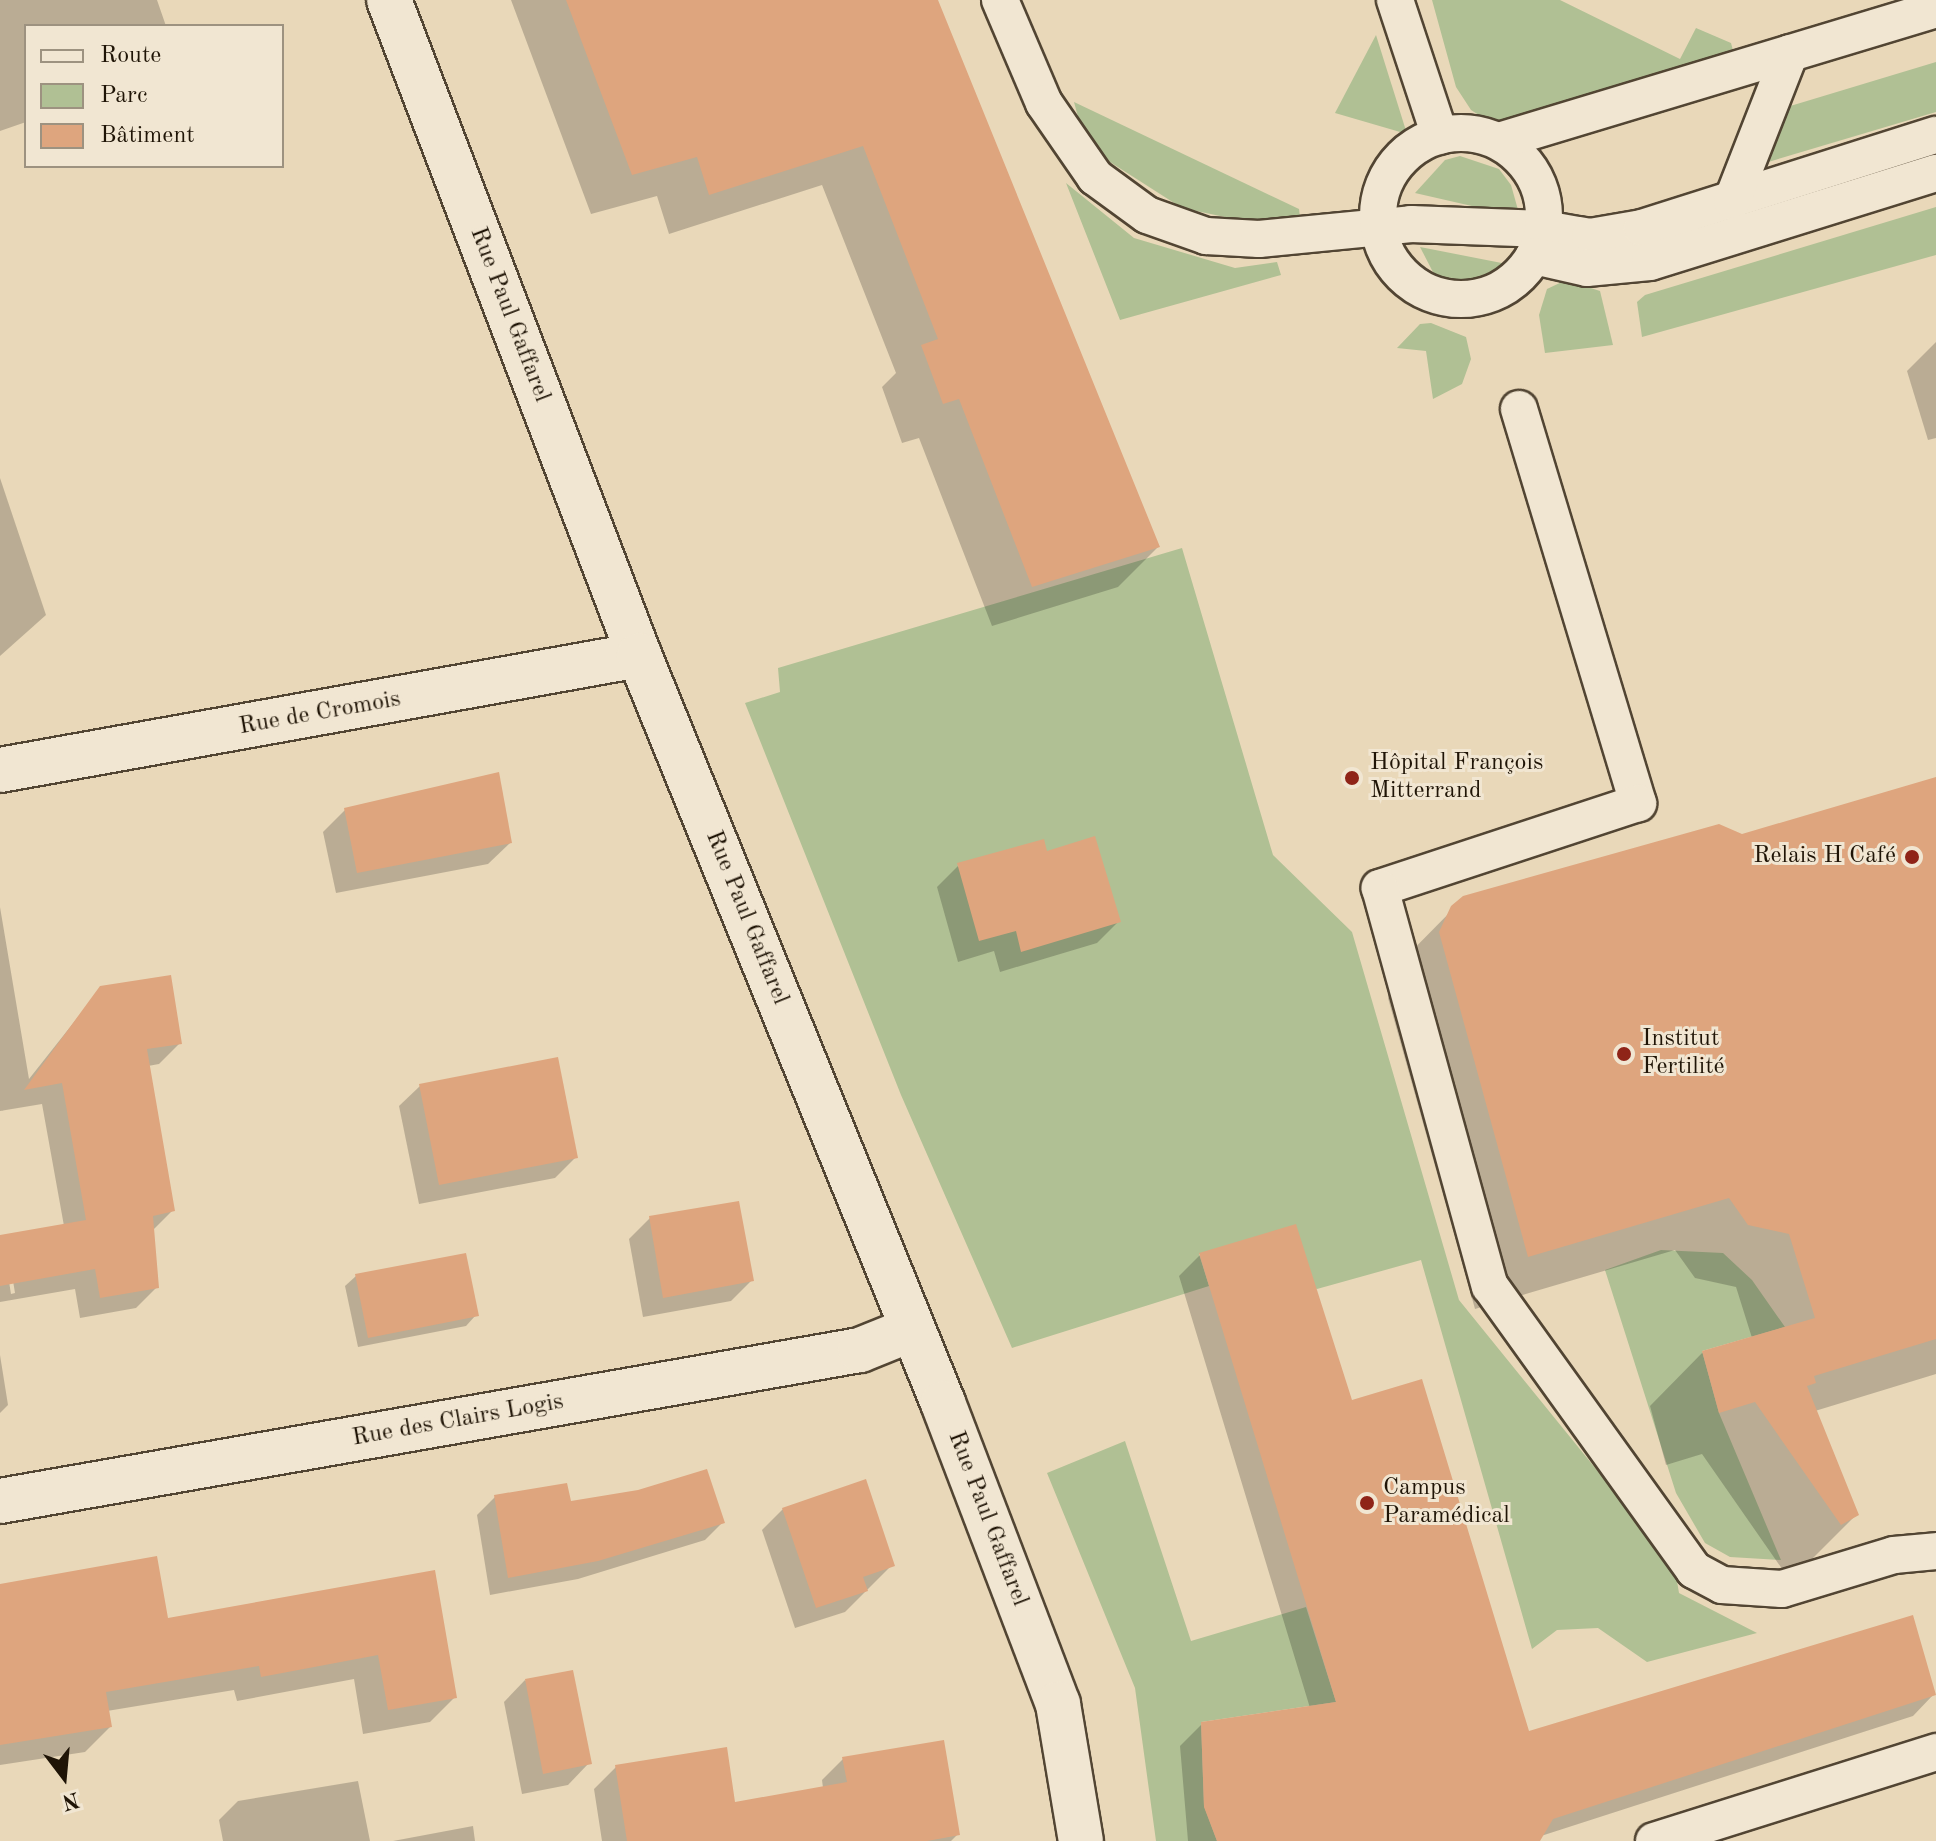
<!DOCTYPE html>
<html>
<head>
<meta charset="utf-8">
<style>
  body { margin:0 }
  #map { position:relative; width:1936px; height:1841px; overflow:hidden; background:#e9d8b9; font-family:"Old Standard TT",serif }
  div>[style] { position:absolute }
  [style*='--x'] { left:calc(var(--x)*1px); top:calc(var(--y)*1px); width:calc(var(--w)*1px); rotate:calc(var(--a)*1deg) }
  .green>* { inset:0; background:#b0c094 }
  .shadow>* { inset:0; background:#0003 }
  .building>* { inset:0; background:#dea57e }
  .roads { filter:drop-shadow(2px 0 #524533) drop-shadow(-2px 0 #524533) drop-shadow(0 2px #524533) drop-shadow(0 -2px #524533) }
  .lane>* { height:36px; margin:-18px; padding:0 18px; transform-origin:18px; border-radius:18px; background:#f1e6d2 }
  .lane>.ring { margin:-18px; padding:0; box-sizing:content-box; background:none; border:36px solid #f1e6d2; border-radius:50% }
  .street>* { height:44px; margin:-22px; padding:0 22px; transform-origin:22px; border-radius:22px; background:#f1e6d2 }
  .secondary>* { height:44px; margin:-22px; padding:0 22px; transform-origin:22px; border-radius:22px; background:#f1e6d2 }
  .dots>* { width:22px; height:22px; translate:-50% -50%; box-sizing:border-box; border:4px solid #f1e6d2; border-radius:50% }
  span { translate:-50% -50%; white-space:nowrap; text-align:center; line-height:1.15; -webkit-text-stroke:6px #f1e6d2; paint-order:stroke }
  .street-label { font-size:24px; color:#1f1406 }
  .poi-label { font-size:24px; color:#1f1406 }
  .left { translate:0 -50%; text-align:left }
  .right { translate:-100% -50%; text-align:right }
  .legend { position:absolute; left:24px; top:24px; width:260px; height:144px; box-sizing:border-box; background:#f1e6d2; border:2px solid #9d9280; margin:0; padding:10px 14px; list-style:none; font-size:24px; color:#1f1406 }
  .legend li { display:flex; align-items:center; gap:16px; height:40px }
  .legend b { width:40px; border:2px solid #9d9280 }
  .north { position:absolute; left:24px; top:1737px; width:80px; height:80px; -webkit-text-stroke:6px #f1e6d2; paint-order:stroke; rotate:164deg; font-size:22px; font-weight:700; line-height:32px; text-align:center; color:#1f1406 }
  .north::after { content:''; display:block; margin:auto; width:28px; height:36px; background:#1f1406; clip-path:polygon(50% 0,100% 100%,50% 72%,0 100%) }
</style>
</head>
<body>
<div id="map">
  <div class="green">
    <div style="clip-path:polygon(1432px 0,1560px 0,1680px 59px,1696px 28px,1731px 43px,1734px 54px,1514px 120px,1488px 121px,1471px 110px,1456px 87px)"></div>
    <div style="clip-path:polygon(1376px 35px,1407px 134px,1335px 113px)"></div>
    <div style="clip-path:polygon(1936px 62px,1936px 112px,1765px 163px,1787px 107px)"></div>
    <div style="clip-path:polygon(1074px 102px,1299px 209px,1300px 218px,1244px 221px,1182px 208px,1110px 162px,1081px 128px)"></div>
    <div style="clip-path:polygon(1460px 156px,1499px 169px,1511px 185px,1520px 217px,1415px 193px,1445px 160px)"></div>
    <div style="clip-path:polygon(1066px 183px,1134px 238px,1235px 268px,1277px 262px,1281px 275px,1120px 320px)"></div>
    <div style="clip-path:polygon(1936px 207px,1936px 255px,1642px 337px,1637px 302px,1645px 295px)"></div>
    <div style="clip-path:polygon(1420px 247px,1517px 266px,1482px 287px,1457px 287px,1434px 274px)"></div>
    <div style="clip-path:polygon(1566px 280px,1600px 291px,1613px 345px,1545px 353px,1539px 315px,1547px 289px)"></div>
    <div style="clip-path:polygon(1431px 323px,1466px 337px,1471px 359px,1462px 384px,1433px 399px,1426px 351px,1397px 348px,1420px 324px)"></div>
    <div style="clip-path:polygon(1182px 548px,1273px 855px,1352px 932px,1459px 1300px,1643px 1527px,1676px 1575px,1679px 1593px,1757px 1633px,1647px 1662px,1598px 1628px,1557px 1630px,1532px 1649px,1421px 1260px,1317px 1289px,1199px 1254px,1209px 1286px,1012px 1348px,901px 1095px,745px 703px,780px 692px,778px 668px)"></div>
    <div style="clip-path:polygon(1661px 1250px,1723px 1253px,1752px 1280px,1785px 1327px,1702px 1351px,1719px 1413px,1781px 1560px,1730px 1557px,1705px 1543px,1676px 1493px,1605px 1270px)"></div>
    <div style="clip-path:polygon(1125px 1441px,1191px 1641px,1306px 1607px,1336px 1702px,1201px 1722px,1204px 1806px,1217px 1841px,1156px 1841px,1135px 1688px,1047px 1473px)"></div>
  </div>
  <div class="shadow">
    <div style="clip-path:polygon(0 0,157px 0,166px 26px,26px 26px,26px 122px,0 131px)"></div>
    <div style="clip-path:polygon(511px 0,936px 0,1158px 547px,1118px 587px,992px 626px,919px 438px,902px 443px,882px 387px,896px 373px,822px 185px,669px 234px,657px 196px,591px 214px)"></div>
    <div style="clip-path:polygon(1936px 342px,1936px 438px,1928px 440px,1907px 371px)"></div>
    <div style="clip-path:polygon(0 478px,46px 615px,0 656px)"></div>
    <div style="clip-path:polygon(1936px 780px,1936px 1374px,1815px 1411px,1857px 1514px,1804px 1567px,1787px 1576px,1702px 1454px,1666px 1465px,1650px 1406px,1703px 1352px,1752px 1338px,1736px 1287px,1695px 1278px,1675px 1250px,1475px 1309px,1388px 998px,1390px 973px,1464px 898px,1742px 836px)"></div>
    <div style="clip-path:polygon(345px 810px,510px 843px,488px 864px,336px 893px,323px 832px)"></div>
    <div style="clip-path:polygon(1046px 853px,1118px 922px,1097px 943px,1000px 972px,994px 951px,958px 962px,937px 887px,959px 865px)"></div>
    <div style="clip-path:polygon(evenodd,0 907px,29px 1079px,101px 988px,180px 1043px,159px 1064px,148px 1066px,173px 1210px,152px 1231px,157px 1287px,136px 1308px,80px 1318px,75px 1289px,0 1302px,0 1240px,64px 1226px,42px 1104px,0 1111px,0 907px,4px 1250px,8px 1250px,15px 1293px,11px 1294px,4px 1250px)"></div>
    <div style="clip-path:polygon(420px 1086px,576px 1157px,555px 1178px,419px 1204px,399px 1106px)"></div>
    <div style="clip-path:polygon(650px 1218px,751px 1281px,731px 1301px,643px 1317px,629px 1239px)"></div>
    <div style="clip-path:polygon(1200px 1255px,1351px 1403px,1528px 1733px,1934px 1694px,1913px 1716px,1541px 1836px,1538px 1841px,1188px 1841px,1180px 1746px,1202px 1724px,1310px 1708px,1179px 1276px)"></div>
    <div style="clip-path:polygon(356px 1276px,476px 1315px,466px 1326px,358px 1347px,345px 1286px)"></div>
    <div style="clip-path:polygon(0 1355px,8px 1405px,0 1413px)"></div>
    <div style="clip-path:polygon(495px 1497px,723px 1522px,705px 1540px,578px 1579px,490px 1595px,477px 1515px)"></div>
    <div style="clip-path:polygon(783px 1509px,892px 1565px,845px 1612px,795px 1628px,762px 1530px)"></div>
    <div style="clip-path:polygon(433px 1573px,455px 1697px,430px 1722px,363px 1734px,354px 1679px,237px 1701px,234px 1690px,107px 1711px,110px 1727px,85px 1752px,0 1765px,0 1585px,167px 1620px)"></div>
    <div style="clip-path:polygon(525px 1680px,589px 1763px,568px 1785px,522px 1794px,504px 1702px)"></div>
    <div style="clip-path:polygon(843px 1759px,957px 1835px,951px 1841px,602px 1841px,594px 1789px,616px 1767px,733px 1804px,823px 1788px,822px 1780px)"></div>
    <div style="clip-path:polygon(358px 1781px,370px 1841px,223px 1841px,219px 1820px,238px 1801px)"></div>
    <div style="clip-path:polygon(473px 1826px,475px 1841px,393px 1841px)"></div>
  </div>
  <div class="building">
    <div style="clip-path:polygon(566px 0,938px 0,1160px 547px,1032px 587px,959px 399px,943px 404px,921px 345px,938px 339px,863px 146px,709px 195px,697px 157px,632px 175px)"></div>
    <div style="clip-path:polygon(499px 772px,512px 843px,357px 873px,344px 808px)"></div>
    <div style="clip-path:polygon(1936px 777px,1936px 1339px,1814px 1376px,1816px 1383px,1807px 1386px,1859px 1515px,1841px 1525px,1755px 1402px,1719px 1413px,1702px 1351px,1815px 1318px,1789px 1234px,1748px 1225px,1729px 1198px,1528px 1257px,1439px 932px,1451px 906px,1463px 896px,1719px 824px,1742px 834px)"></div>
    <div style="clip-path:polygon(1095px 836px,1121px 922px,1021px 952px,1016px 931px,979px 941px,957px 863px,1044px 839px,1047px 851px)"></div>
    <div style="clip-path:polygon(171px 975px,182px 1044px,147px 1049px,175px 1211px,153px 1216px,159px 1288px,100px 1298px,95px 1269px,0 1286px,0 1235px,86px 1220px,62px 1083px,24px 1090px,100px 986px)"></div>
    <div style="clip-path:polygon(558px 1057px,578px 1158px,439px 1185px,419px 1084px)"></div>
    <div style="clip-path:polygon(739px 1201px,754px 1281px,663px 1298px,649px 1216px)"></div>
    <div style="clip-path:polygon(1296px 1224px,1352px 1400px,1422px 1379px,1529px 1731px,1913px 1615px,1936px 1695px,1553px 1819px,1540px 1841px,1217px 1841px,1204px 1807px,1201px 1722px,1336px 1702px,1199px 1253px)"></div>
    <div style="clip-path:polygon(466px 1253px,479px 1316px,368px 1338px,355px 1274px)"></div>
    <div style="clip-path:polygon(707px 1469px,725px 1523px,598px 1561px,508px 1578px,494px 1495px,567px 1483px,571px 1501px,638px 1490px)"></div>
    <div style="clip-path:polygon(866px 1479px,895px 1566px,863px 1577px,868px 1591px,816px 1608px,782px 1508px)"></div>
    <div style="clip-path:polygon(157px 1556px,168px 1618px,435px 1570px,457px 1698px,388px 1710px,378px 1655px,261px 1677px,259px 1666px,106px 1692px,112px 1727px,0 1745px,0 1584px)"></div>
    <div style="clip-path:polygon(573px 1670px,592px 1764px,543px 1774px,525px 1679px)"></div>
    <div style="clip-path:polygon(944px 1740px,960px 1835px,927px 1841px,627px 1841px,615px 1765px,727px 1747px,735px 1802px,847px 1782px,842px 1757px)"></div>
  </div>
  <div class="roads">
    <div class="lane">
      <div style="--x:1000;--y:0;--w:112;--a:66.9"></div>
      <div style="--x:1044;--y:103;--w:90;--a:55.4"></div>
      <div style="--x:1095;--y:177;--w:64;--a:36.2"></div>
      <div style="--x:1147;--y:215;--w:63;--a:19.6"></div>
      <div style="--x:1206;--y:236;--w:53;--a:3.2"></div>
      <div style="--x:1259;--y:239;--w:153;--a:-5.6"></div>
      <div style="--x:1411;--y:224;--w:133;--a:2.2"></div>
      <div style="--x:1544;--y:229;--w:47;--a:9.9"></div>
      <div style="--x:1590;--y:237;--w:53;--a:-9.8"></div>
      <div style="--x:1642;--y:228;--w:308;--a:-17.6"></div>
      <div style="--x:1395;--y:0;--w:143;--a:71.7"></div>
      <div class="ring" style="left:1378px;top:133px;width:130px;height:130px"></div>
      <div style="--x:1499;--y:141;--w:457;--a:-16.8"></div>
      <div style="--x:1732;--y:201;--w:159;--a:-68.6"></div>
      <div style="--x:1534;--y:256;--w:54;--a:12.8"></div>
      <div style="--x:1587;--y:268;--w:63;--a:-5.4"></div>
      <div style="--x:1650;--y:262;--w:300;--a:-17.3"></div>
      <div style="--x:1519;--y:409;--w:412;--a:73.2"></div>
      <div style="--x:1638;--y:803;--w:272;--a:161.8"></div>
      <div style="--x:1380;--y:888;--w:413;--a:74.6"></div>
      <div style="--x:1490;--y:1286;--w:350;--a:54.3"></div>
      <div style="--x:1694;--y:1570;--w:32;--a:28"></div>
      <div style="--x:1722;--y:1585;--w:60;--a:3.8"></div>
      <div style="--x:1782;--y:1589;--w:117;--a:-16.9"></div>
      <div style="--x:1894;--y:1555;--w:42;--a:-5.4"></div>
      <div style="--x:1654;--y:1841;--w:296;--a:-17.5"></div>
    </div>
    <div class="street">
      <div style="--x:0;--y:770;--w:649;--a:-10.2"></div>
      <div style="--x:0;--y:1501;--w:873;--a:-9.96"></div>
      <div style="--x:860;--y:1350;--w:56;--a:-22"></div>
    </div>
    <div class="secondary">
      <div style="--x:389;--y:0;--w:701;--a:69.11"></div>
      <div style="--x:639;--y:655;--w:807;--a:67.88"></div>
      <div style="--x:943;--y:1403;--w:322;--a:69.1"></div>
      <div style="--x:1058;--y:1704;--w:139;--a:80.5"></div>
    </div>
  </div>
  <div class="dots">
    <div style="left:1352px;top:778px;background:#8f2418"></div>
    <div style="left:1912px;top:857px;background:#8f2418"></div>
    <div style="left:1624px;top:1054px;background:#8f2418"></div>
    <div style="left:1367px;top:1503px;background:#8f2418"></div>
  </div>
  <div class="street-label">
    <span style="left:509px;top:315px;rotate:69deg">Rue Paul Gaffarel</span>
    <span style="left:320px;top:714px;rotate:-10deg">Rue de Cromois</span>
    <span style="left:746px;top:918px;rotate:68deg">Rue Paul Gaffarel</span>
    <span style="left:458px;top:1421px;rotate:-10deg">Rue des Clairs Logis</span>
    <span style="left:987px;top:1519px;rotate:69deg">Rue Paul Gaffarel</span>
  </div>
  <div class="poi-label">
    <span class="left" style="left:1370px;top:778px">Hôpital François<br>Mitterrand</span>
    <span class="right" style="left:1896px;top:857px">Relais H Café</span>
    <span class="left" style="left:1642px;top:1054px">Institut<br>Fertilité</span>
    <span class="left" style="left:1383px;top:1503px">Campus<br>Paramédical</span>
  </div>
  <ul class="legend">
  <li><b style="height:10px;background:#f1e6d2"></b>Route</li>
  <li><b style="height:22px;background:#b0c094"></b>Parc</li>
  <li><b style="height:22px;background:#dea57e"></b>Bâtiment</li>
  </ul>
  <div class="north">N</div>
</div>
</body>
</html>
